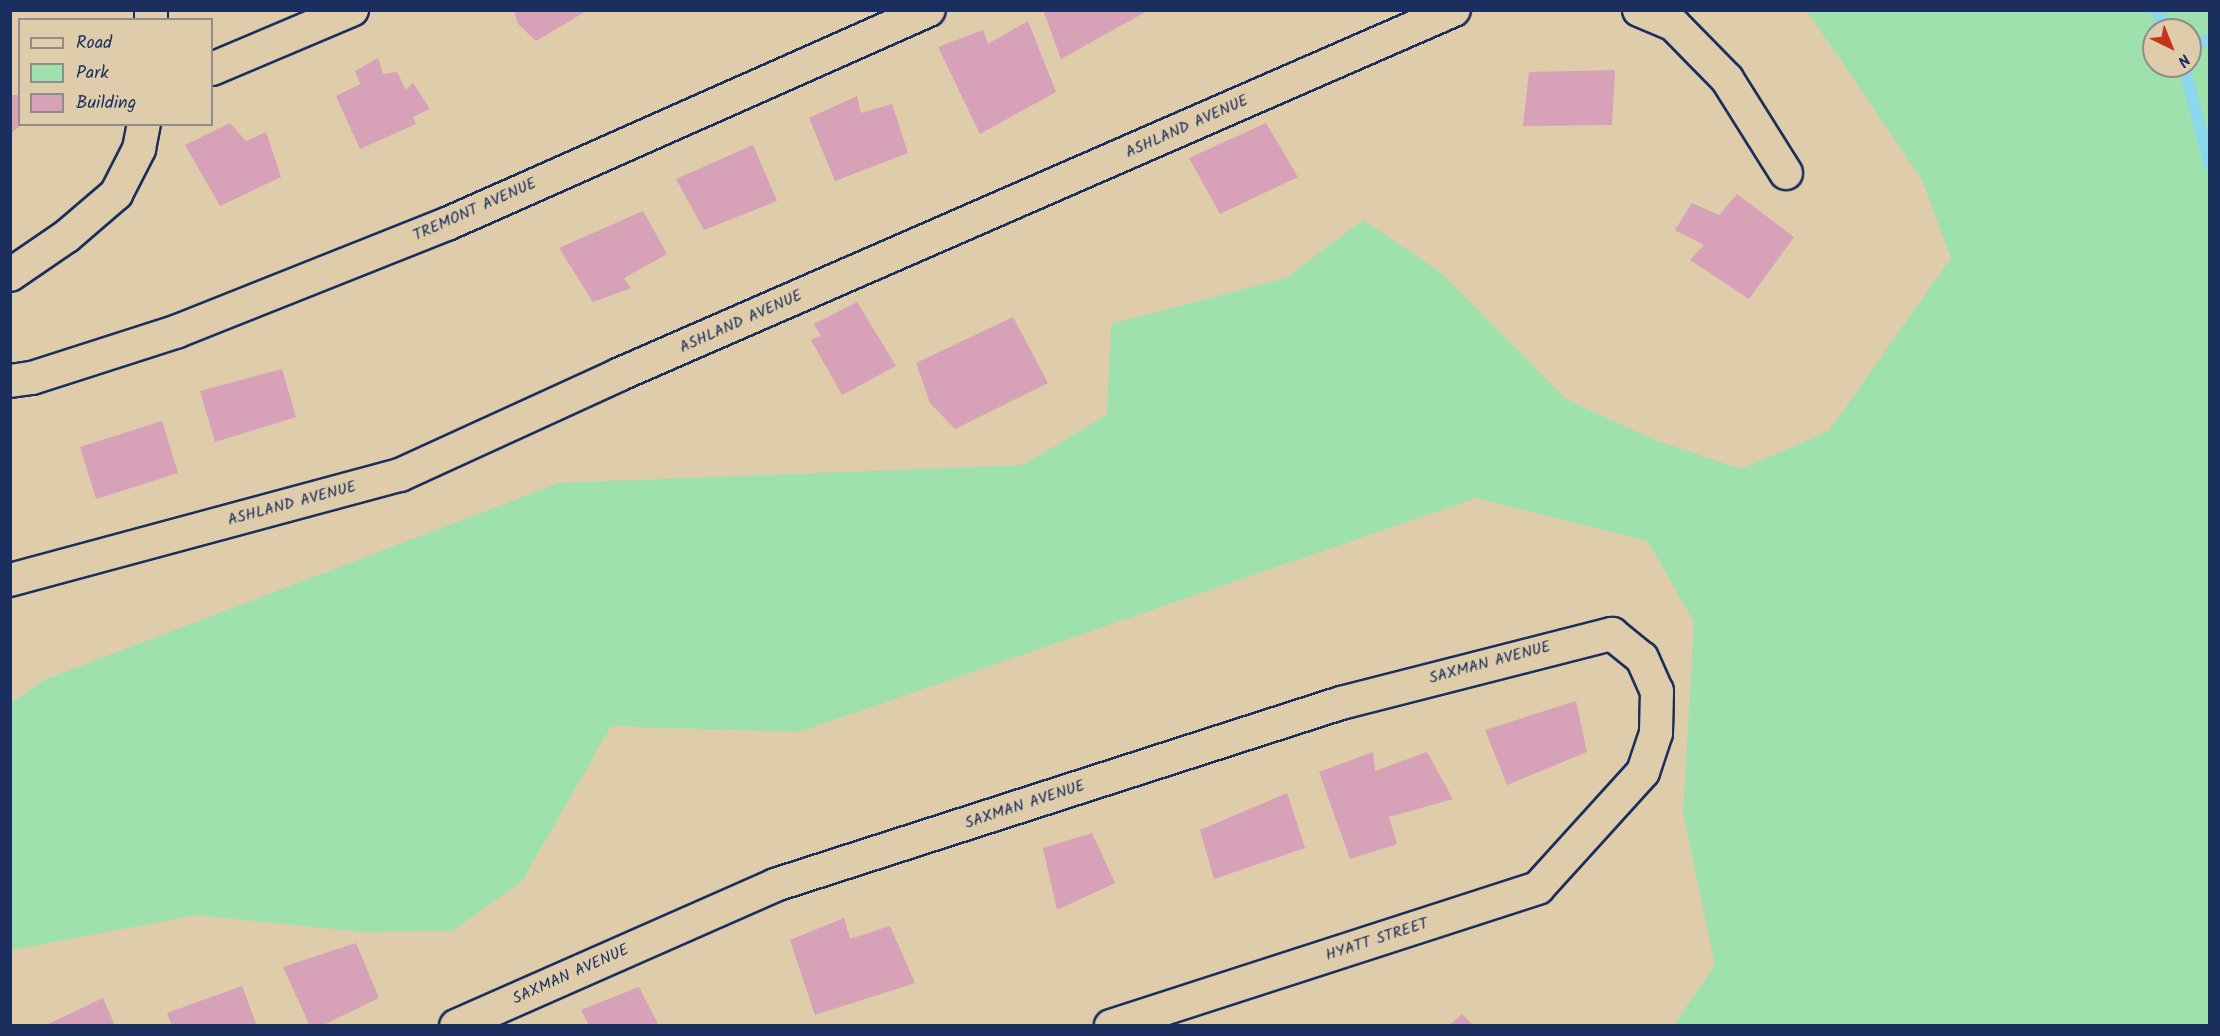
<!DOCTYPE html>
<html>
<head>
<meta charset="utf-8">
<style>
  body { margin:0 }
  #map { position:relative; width:2220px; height:1036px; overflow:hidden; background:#deccaa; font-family:Kalam,sans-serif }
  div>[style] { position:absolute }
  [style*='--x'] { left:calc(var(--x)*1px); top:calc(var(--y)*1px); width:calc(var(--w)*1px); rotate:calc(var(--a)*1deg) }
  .green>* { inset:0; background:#9ee1ac }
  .stream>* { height:12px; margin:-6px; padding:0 6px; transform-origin:6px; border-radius:6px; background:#8dd7ee }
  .building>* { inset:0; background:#d7a1b7 }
  .roads { filter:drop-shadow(2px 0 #1b2f5e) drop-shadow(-2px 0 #1b2f5e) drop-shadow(0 2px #1b2f5e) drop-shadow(0 -2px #1b2f5e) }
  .street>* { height:32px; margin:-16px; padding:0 16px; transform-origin:16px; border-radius:16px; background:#deccaa }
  span { translate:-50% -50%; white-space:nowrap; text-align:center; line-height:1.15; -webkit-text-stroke:6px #deccaa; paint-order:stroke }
  .street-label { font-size:16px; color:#1b2f5e }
  .frame { position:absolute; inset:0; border:12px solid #1b2f5e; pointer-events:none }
  .legend { position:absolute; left:18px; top:18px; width:195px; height:108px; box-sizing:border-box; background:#deccaa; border:2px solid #908d8c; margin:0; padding:8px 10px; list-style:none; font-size:18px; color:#1b2f5e }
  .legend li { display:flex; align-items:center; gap:12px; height:30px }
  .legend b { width:30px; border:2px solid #908d8c }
  .north { position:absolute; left:2142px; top:18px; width:60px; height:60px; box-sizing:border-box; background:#deccaa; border:2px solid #908d8c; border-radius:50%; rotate:137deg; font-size:16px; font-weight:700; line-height:24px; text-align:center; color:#1b2f5e }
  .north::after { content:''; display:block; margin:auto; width:21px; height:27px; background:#c8321e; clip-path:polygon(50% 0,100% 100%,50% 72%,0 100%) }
</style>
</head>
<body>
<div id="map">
  <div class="green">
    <div style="clip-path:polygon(evenodd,1807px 11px,2209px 11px,2209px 1025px,1674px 1025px,1715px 965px,1683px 813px,1694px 622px,1648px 541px,1476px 498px,799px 732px,611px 726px,522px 881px,452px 931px,361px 932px,197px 915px,11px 950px,11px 703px,44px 680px,559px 483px,1023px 465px,1107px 415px,1111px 324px,1286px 278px,1363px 220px,1440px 272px,1567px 400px,1655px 440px,1741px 469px,1829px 431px,1951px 258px,1921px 178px,1807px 11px,2154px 30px,2190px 30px,2190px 66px,2154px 66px,2154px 30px)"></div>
  </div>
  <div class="stream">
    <div style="--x:2156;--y:10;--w:23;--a:59"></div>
    <div style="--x:2190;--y:46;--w:21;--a:-17"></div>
    <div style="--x:2184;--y:66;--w:102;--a:75.3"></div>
  </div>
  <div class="building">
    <div style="clip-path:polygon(514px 10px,588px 10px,536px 41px,518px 24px)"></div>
    <div style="clip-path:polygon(1043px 10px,1149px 10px,1061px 59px)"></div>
    <div style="clip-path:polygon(1028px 21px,1056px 92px,980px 134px,938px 47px,983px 30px,988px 44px)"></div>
    <div style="clip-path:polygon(378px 58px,383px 74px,397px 72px,406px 90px,413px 83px,430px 109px,413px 117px,416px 124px,360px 149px,336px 96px,360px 84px,355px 71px)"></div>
    <div style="clip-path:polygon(1615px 70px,1612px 125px,1523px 126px,1529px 72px)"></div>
    <div style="clip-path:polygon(10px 95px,20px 95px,22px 124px,10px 134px)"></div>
    <div style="clip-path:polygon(857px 96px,861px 113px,892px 104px,908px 153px,835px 181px,809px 118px)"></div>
    <div style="clip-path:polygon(230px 123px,246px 141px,266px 132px,281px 177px,220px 206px,185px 145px)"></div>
    <div style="clip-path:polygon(1266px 123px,1298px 177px,1220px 214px,1189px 158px)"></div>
    <div style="clip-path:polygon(753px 145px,777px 201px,704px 230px,676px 179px)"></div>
    <div style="clip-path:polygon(1737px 194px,1794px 237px,1749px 299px,1690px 260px,1704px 245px,1675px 230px,1692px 203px,1719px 215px)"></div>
    <div style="clip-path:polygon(643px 211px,667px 254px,624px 278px,631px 288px,593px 302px,559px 248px)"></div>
    <div style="clip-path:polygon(857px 302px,896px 366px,842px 395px,811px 340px,821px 336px,814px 324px)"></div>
    <div style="clip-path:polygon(1013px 317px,1048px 383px,955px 429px,930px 403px,916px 363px)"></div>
    <div style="clip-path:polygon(282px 369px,296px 417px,215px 442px,200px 391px)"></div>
    <div style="clip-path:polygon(162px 421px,178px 473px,96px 499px,80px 447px)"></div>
    <div style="clip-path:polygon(1576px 701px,1587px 752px,1507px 785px,1485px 730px)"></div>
    <div style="clip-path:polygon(1373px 752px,1375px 771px,1427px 752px,1453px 799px,1389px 817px,1397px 844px,1350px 859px,1319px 772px)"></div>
    <div style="clip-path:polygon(1287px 793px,1305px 848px,1214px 879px,1200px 830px)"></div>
    <div style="clip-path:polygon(1092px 833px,1115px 883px,1057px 910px,1043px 848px)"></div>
    <div style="clip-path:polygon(844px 918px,850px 939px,890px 926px,915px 983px,815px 1015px,790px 940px)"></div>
    <div style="clip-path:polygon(356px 943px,379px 998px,321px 1026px,310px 1026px,283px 967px)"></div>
    <div style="clip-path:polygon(242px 986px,257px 1026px,172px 1026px,167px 1013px)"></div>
    <div style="clip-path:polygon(639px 987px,659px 1026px,589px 1026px,581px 1010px)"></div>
    <div style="clip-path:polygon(103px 998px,115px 1026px,44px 1026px)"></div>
    <div style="clip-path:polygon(1462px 1014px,1474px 1026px,1448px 1026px)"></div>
  </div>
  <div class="roads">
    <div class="street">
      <div style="--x:1639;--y:10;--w:38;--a:23"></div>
      <div style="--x:1674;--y:25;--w:76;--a:45.5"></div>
      <div style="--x:1727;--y:79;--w:111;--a:57.9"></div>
      <div style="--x:151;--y:20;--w:10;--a:-90"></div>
      <div style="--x:212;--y:69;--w:152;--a:-22.9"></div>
      <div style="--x:10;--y:275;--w:69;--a:-34.4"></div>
      <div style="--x:67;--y:236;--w:65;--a:-40.6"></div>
      <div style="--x:116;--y:194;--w:51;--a:-62.9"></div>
      <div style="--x:139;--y:149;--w:25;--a:-79"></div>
      <div style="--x:10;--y:381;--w:22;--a:-8"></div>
      <div style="--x:32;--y:378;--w:153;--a:-17.8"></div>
      <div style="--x:178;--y:331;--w:289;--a:-21.7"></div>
      <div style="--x:447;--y:224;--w:527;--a:-23.94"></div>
      <div style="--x:10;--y:580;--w:404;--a:-15.1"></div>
      <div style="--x:400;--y:475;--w:240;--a:-24.6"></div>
      <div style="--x:618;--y:375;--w:912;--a:-23.59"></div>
      <div style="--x:456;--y:1026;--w:349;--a:-23.8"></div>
      <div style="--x:775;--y:885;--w:595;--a:-17.83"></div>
      <div style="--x:1341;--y:703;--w:280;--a:-14.3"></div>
      <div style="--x:1612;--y:634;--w:38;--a:39"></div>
      <div style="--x:1642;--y:658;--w:36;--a:66"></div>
      <div style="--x:1657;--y:691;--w:42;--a:91.4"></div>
      <div style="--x:1656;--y:733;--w:41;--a:108.4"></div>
      <div style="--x:1643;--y:772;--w:156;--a:132.2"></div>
      <div style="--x:1538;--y:888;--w:449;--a:162.1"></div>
    </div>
  </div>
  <div class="street-label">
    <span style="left:1187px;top:127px;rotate:-24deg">ASHLAND AVENUE</span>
    <span style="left:475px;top:210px;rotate:-24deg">TREMONT AVENUE</span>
    <span style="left:741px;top:322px;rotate:-24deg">ASHLAND AVENUE</span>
    <span style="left:292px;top:504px;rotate:-15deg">ASHLAND AVENUE</span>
    <span style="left:1490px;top:663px;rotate:-15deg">SAXMAN AVENUE</span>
    <span style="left:1025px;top:805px;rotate:-18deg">SAXMAN AVENUE</span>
    <span style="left:1377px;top:940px;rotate:-18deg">HYATT STREET</span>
    <span style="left:571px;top:975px;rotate:-24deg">SAXMAN AVENUE</span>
  </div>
  <div class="frame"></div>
  <ul class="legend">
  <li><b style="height:8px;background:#deccaa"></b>Road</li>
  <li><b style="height:16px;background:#9ee1ac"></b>Park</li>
  <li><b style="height:16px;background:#d7a1b7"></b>Building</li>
  </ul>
  <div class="north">N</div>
</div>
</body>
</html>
